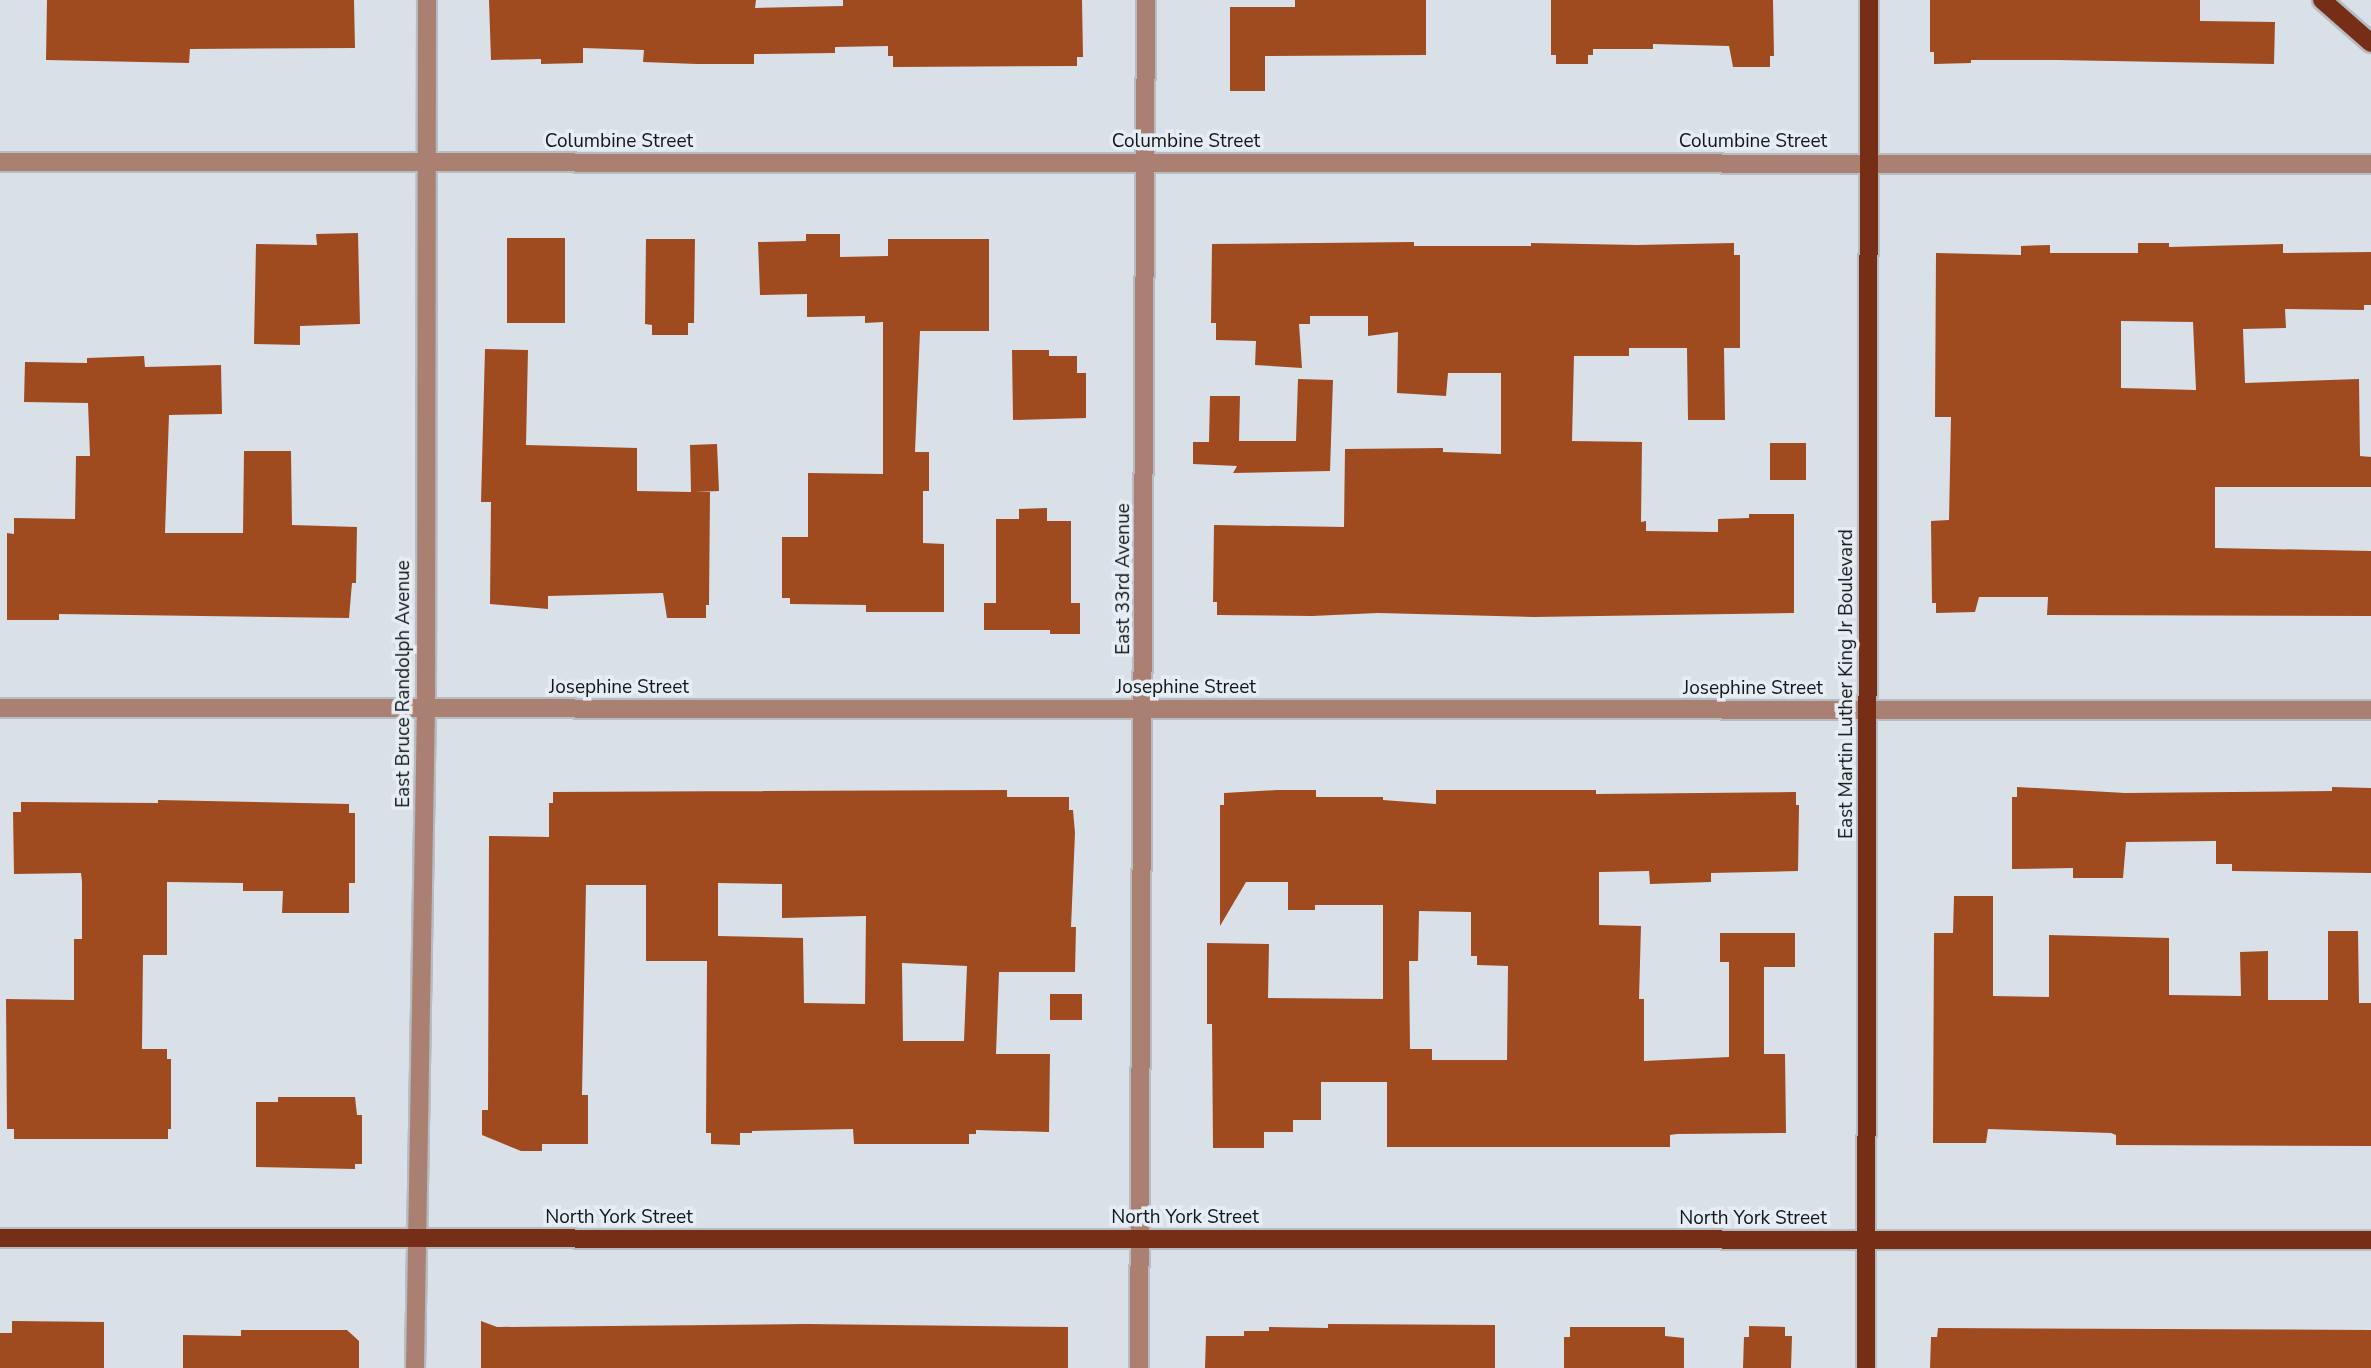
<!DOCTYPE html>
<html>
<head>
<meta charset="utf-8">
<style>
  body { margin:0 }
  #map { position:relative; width:2371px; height:1368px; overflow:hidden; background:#d9e0e7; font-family:"Nunito Sans",sans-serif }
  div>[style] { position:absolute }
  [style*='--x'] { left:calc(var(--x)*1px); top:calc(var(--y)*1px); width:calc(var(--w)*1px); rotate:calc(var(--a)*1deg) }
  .building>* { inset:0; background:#a04a20 }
  .roads { filter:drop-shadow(2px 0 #b6bcc2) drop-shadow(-2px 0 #b6bcc2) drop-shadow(0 2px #b6bcc2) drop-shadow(0 -2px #b6bcc2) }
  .minor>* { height:18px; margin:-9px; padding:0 9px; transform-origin:9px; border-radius:9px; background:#aa8072 }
  .major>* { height:18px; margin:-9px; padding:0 9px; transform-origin:9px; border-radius:9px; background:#762e16 }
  span { translate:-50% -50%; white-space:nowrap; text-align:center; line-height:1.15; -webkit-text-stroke:7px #e6edf5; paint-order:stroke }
  .street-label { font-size:19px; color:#141719 }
</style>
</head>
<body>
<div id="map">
  <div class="building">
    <div style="clip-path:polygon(47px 0,354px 0,355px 48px,190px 49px,189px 63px,46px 60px)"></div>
    <div style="clip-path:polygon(489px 0,756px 0,755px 8px,843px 6px,843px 0,1082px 0,1083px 57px,1077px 57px,1077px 66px,893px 67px,893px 56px,888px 56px,888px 46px,835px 47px,835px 53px,754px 54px,754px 64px,697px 64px,643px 62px,644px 50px,583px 48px,583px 63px,541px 64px,541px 59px,491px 60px)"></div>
    <div style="clip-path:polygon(1295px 0,1426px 0,1426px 55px,1265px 56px,1265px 91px,1230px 91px,1230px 7px,1295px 7px)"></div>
    <div style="clip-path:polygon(1551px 0,1773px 0,1774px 56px,1770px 56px,1770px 67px,1733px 67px,1729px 46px,1653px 44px,1653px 49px,1593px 49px,1593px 55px,1588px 55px,1588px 64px,1556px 64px,1556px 55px,1551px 55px)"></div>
    <div style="clip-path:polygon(1930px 0,2200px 0,2200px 21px,2275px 22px,2274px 64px,2057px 60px,1971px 60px,1971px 63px,1934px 64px,1934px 52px,1930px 52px)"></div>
    <div style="clip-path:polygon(358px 233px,360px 324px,300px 326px,300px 345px,254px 344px,256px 244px,317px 245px,316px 234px)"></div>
    <div style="clip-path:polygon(806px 234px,840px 234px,840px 257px,888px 256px,888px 239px,989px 239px,989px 331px,920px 331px,915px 452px,929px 452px,929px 491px,923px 491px,923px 543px,944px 544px,944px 612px,866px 612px,866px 605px,790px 604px,790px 598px,782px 598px,782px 537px,808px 537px,808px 473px,883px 474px,883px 322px,865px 323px,865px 316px,807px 317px,807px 294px,760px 295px,758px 242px,806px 241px)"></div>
    <div style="clip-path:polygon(507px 238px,565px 238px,565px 323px,507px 323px)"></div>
    <div style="clip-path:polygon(646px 239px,695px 239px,694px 323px,688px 323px,688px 335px,652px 335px,652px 325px,645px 324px)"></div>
    <div style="clip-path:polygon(1414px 242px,1414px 246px,1531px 246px,1531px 243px,1637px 245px,1734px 243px,1734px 255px,1740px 255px,1740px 348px,1724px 348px,1725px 420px,1688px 420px,1687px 348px,1629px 348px,1629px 356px,1574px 356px,1572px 441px,1642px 442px,1641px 522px,1646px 521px,1646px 531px,1718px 532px,1718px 519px,1749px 518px,1749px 514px,1794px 514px,1794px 613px,1533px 617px,1378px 613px,1312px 616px,1217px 615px,1217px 602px,1213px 602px,1214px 525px,1344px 527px,1345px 449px,1443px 448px,1443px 452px,1501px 454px,1501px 373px,1448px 373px,1446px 396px,1397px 393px,1398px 332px,1368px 336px,1368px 316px,1310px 316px,1310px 324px,1299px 324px,1302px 368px,1255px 365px,1256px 341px,1216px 340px,1216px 323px,1211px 323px,1212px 244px)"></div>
    <div style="clip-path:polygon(evenodd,2138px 243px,2169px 243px,2169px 247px,2283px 244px,2283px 253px,2371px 252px,2371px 305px,2364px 305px,2364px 310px,2285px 309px,2286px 328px,2243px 329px,2245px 383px,2359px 379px,2360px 456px,2371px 457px,2371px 487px,2215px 487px,2215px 548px,2371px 551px,2371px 616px,2047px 615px,2048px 597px,1979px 597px,1975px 612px,1936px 613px,1936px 603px,1932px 603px,1931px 521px,1949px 520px,1951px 417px,1935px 417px,1936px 253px,2021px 255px,2021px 246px,2050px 245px,2050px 253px,2138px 253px,2138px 243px,2121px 321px,2193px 322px,2196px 390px,2121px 388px,2121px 321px)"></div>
    <div style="clip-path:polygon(485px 349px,528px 350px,526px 445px,637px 448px,637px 491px,691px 492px,690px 445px,717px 444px,719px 491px,695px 492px,710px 492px,709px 605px,706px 605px,706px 618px,667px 618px,663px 593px,548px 596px,548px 609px,490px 604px,491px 502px,481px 502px)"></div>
    <div style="clip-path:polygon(1012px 350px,1049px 350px,1049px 356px,1077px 356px,1077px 373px,1086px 373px,1086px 418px,1013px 420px)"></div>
    <div style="clip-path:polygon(144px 356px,145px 367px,221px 365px,222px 414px,169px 415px,165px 533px,243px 533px,244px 451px,291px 451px,292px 525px,357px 527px,356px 583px,352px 583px,349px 618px,59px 614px,59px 620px,7px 620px,7px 533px,14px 534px,14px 518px,75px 519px,76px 456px,90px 456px,88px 403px,24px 402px,25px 362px,87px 363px,87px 358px)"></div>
    <div style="clip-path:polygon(1298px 379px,1333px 380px,1330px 471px,1233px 473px,1237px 466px,1193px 464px,1193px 442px,1209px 442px,1210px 396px,1240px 396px,1239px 441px,1296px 441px)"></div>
    <div style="clip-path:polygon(1770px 443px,1806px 443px,1806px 480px,1770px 480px)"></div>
    <div style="clip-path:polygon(1047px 508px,1047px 521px,1071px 521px,1071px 603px,1080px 603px,1080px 634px,1050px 634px,1050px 630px,984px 630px,984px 603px,996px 603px,996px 519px,1019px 519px,1019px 509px)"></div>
    <div style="clip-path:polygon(2017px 787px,2125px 793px,2332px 791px,2332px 787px,2371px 788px,2371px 873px,2232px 871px,2232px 864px,2216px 864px,2216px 841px,2126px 842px,2123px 878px,2073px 878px,2073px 868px,2012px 869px,2012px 797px,2017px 797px)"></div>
    <div style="clip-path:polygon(evenodd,1007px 790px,1007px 797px,1069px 797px,1069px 810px,1073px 810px,1075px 833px,1071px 927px,1076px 927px,1075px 972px,999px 972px,996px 1054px,1050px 1054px,1049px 1132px,976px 1130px,976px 1134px,969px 1134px,969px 1144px,854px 1144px,853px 1129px,752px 1131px,752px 1133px,740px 1133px,740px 1145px,711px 1144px,711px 1133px,706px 1133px,707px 961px,646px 961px,646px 885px,586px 885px,582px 1095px,588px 1095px,588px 1144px,542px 1144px,542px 1151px,521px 1151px,482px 1135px,482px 1110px,488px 1110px,489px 836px,549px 837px,549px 803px,553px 803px,553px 792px,1007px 790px,718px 883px,782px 884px,782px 918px,866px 916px,865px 1004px,804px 1003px,803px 938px,718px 936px,718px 883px,1007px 790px,902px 963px,967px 966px,964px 1041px,903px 1041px,902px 963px)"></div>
    <div style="clip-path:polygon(evenodd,1277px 790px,1316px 790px,1316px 797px,1383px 797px,1383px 800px,1436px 804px,1436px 790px,1596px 790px,1596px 794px,1796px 792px,1796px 805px,1799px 805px,1798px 871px,1711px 873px,1711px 882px,1650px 884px,1649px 871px,1599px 872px,1599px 925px,1641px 926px,1639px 999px,1644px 999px,1644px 1061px,1729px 1057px,1729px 962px,1720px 962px,1720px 933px,1795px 933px,1795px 967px,1764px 967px,1764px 1054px,1785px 1054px,1786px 1133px,1677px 1134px,1670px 1135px,1670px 1147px,1387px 1147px,1387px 1082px,1321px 1082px,1321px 1120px,1293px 1120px,1293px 1132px,1264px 1132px,1264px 1148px,1213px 1148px,1212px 1024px,1207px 1024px,1207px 943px,1269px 944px,1268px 998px,1383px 999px,1383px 905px,1315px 905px,1315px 910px,1288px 910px,1288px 882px,1246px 882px,1220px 926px,1220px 805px,1224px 805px,1224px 793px,1277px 790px,1419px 911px,1471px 912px,1471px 956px,1477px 956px,1477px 965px,1508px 966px,1507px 1060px,1432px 1060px,1432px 1049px,1410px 1049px,1409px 961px,1418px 961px,1419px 911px)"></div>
    <div style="clip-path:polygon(158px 800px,349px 804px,349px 813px,355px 813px,355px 883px,349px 883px,349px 913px,282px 913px,283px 891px,243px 891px,243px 883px,167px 882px,167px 955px,143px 955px,142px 1049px,167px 1049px,167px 1059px,171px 1059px,171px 1129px,168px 1129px,168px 1139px,14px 1139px,14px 1129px,7px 1129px,6px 999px,74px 1000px,74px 939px,82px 939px,82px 882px,81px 873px,14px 874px,13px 812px,21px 812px,21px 802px,158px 803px)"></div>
    <div style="clip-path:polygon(1954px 896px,1993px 896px,1993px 996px,2049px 997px,2049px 935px,2169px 938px,2169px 995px,2241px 996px,2240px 952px,2268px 951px,2268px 1000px,2328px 1000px,2328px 931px,2358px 931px,2359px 1003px,2371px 1003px,2371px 1146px,2116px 1145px,2116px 1135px,2111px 1133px,1988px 1129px,1986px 1143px,1933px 1143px,1934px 933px,1953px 933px)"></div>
    <div style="clip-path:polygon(1050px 994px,1082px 994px,1082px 1020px,1050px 1020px)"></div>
    <div style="clip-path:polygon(278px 1097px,355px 1097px,357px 1115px,362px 1115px,362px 1164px,355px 1164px,355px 1169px,256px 1167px,256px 1102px,278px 1102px)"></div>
    <div style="clip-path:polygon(12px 1321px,104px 1322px,104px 1368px,0 1368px,0 1333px,12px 1333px)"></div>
    <div style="clip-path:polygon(481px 1321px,497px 1327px,806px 1324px,1068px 1327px,1068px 1368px,481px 1368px)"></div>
    <div style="clip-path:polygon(1328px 1324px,1495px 1325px,1495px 1368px,1205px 1368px,1206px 1336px,1244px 1336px,1244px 1331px,1269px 1331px,1269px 1327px,1328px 1328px)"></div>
    <div style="clip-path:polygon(1749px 1326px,1785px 1327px,1785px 1336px,1792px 1336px,1791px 1368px,1743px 1368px,1744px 1337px,1749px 1337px)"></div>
    <div style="clip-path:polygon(1570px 1327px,1665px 1327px,1665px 1336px,1684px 1338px,1684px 1368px,1564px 1368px,1564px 1337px,1570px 1337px)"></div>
    <div style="clip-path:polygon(1938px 1328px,2371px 1330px,2371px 1368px,1930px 1368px,1931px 1337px,1937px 1337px)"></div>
    <div style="clip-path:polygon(241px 1330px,347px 1330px,359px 1341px,359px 1368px,183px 1368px,183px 1335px,241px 1336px)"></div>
  </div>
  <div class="roads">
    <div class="minor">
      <div style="--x:0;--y:162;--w:2371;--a:0.05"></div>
      <div style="--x:0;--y:708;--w:2371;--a:0.05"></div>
      <div style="--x:415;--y:1368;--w:660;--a:-89.05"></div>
      <div style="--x:426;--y:708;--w:708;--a:-89.92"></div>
      <div style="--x:1139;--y:1368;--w:1368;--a:-89.71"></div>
    </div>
    <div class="major">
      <div style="--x:2322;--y:0;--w:65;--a:41.3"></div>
      <div style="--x:0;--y:1238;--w:2371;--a:0.05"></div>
      <div style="--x:1866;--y:1368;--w:1368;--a:-89.87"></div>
    </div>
  </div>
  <div class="street-label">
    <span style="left:619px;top:142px">Columbine Street</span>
    <span style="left:1186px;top:142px">Columbine Street</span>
    <span style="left:1753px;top:142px">Columbine Street</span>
    <span style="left:1124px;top:579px;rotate:-90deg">East 33rd Avenue</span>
    <span style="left:404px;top:684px;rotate:-90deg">East Bruce Randolph Avenue</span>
    <span style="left:1847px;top:684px;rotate:-90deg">East Martin Luther King Jr Boulevard</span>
    <span style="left:619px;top:688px">Josephine Street</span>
    <span style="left:1186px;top:688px">Josephine Street</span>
    <span style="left:1753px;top:689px">Josephine Street</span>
    <span style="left:619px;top:1218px">North York Street</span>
    <span style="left:1185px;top:1218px">North York Street</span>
    <span style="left:1753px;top:1219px">North York Street</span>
  </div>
</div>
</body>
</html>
